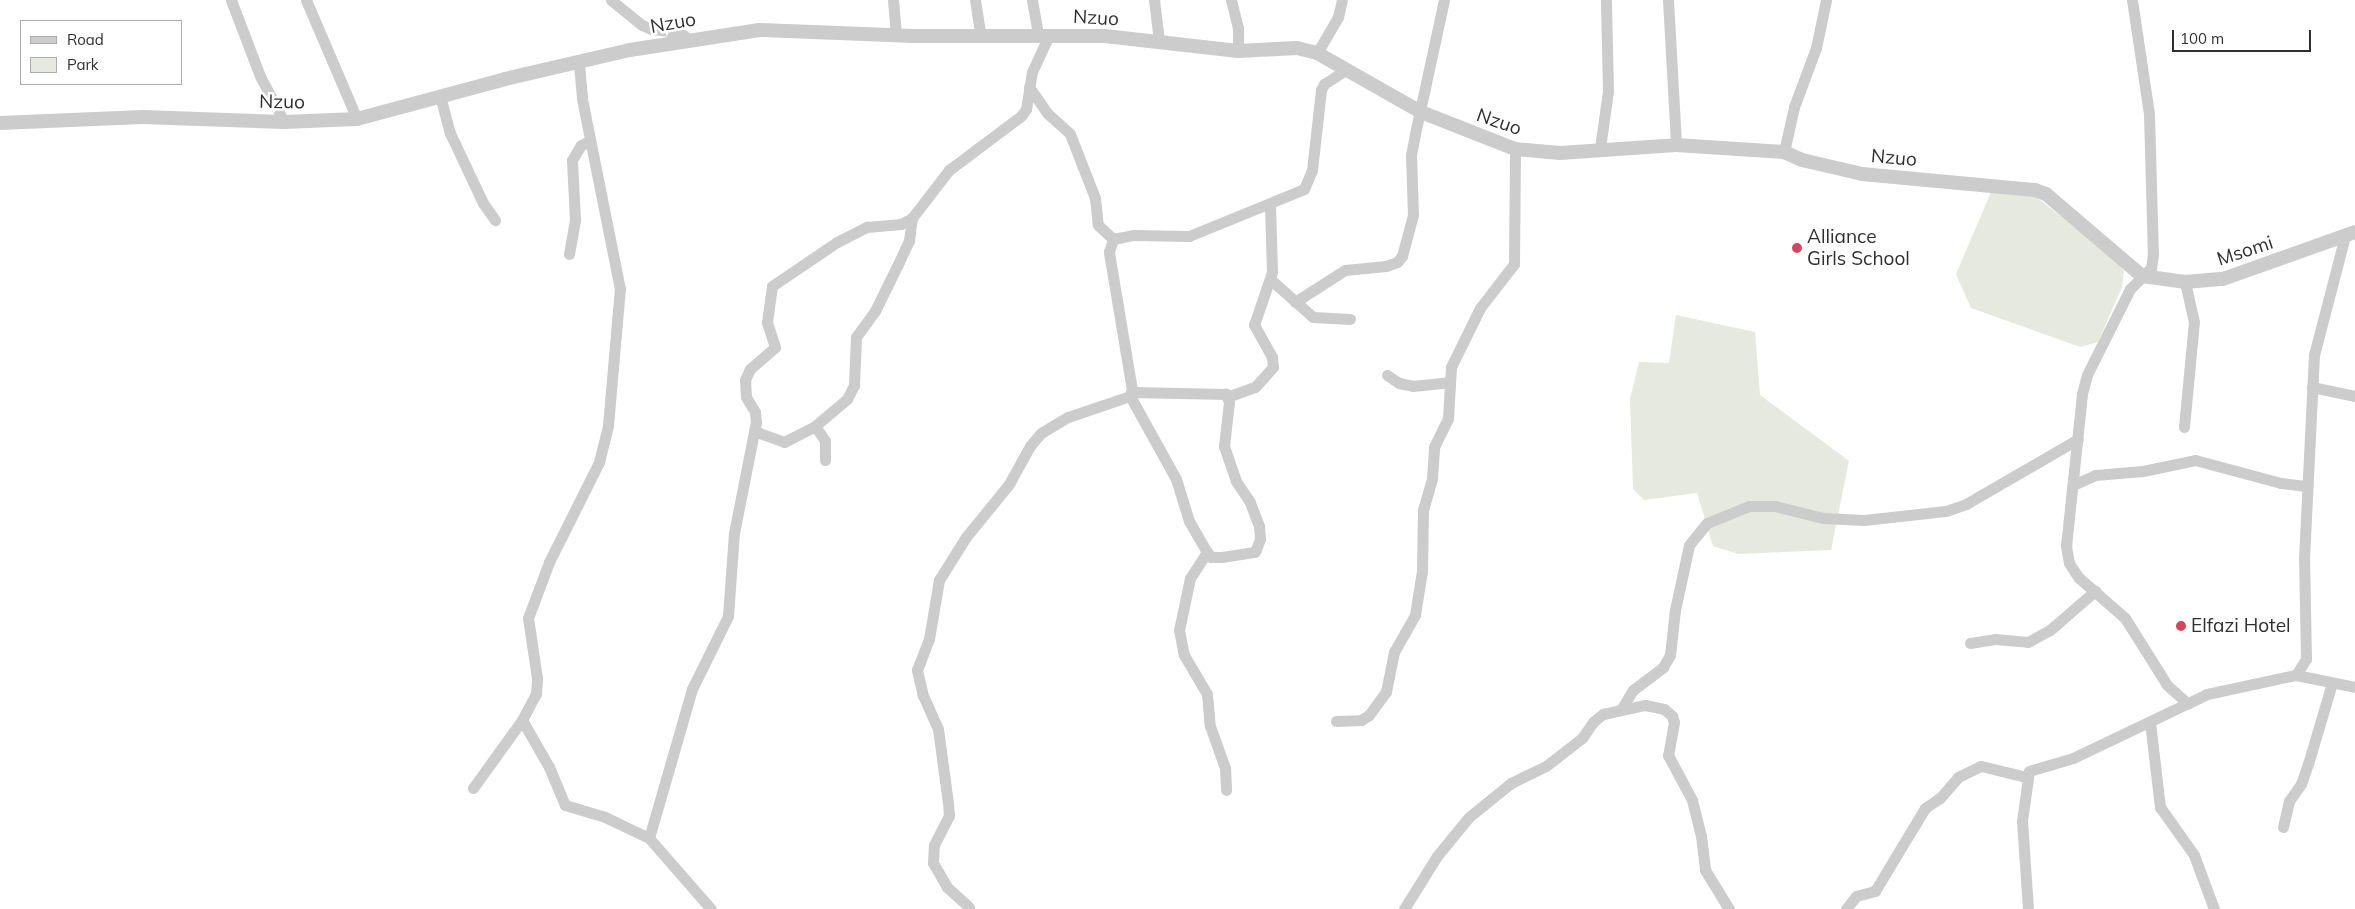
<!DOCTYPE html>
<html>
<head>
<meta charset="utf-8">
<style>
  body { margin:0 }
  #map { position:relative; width:2355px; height:909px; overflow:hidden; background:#fff; font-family:Mulish,sans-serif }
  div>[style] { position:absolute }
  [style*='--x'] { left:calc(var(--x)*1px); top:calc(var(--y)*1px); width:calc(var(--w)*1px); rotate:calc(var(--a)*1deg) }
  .green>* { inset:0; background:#e6eade }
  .minor>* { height:11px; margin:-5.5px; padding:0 5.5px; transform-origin:5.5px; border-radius:5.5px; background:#ccc }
  .tertiary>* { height:14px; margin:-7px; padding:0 7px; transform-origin:7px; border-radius:7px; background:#ccc }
  .dots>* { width:14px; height:14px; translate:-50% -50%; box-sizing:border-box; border:2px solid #fff; border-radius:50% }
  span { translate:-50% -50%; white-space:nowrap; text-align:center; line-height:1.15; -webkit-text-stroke:5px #fff; paint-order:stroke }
  .street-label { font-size:19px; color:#2f2f2f }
  .poi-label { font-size:19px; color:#2f2f2f }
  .left { translate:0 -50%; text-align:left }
  .legend { position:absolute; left:20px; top:20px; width:162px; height:65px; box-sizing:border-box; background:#fff; border:1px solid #acacac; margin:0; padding:6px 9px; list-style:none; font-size:15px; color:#2f2f2f }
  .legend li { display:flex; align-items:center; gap:10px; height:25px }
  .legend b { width:25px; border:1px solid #acacac }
  .scale { position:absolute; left:2172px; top:30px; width:139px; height:22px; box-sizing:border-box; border:2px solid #2f2f2f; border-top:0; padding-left:6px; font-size:15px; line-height:18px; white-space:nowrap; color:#2f2f2f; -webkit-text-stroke:4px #fff; paint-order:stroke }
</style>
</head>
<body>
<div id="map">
  <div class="green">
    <div style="clip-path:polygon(1991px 192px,2036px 197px,2109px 253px,2124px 271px,2122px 287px,2098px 342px,2080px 347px,1971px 308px,1956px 274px)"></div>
    <div style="clip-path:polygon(1676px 315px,1755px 332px,1760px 395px,1849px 461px,1831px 550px,1738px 554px,1713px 546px,1697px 493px,1644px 500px,1633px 489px,1630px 399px,1639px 362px,1669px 363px)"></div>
  </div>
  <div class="minor">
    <div style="--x:231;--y:0;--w:81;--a:69.1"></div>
    <div style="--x:260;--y:76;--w:52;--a:62.4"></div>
    <div style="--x:306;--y:0;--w:129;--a:66.8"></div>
    <div style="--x:611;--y:0;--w:40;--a:39"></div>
    <div style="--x:642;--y:25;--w:10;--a:24"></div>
    <div style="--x:651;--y:29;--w:28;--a:6"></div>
    <div style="--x:679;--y:32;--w:12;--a:35"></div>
    <div style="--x:893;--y:0;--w:36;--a:85"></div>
    <div style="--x:975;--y:0;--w:36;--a:81"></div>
    <div style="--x:1032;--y:0;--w:36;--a:80"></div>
    <div style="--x:1154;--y:0;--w:41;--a:83"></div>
    <div style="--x:1231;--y:0;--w:29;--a:76"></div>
    <div style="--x:1238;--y:28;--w:23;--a:90"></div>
    <div style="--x:1668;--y:0;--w:145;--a:86.8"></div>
    <div style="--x:2132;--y:0;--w:115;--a:81.5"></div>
    <div style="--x:2149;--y:114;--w:140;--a:88.4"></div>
    <div style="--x:2153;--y:254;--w:14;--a:98"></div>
    <div style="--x:2151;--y:268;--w:30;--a:135"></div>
    <div style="--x:2130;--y:289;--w:96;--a:116.6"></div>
    <div style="--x:2087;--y:375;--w:20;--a:105"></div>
    <div style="--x:2082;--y:394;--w:153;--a:96"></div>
    <div style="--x:2066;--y:546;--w:17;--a:80"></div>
    <div style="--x:2069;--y:563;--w:17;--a:57"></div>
    <div style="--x:2078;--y:577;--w:62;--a:41.1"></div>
    <div style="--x:2125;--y:618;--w:79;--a:57.9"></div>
    <div style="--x:2167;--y:685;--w:28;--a:42"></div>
    <div style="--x:1317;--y:53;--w:42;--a:-59.7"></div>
    <div style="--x:1338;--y:17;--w:17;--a:-77"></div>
    <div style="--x:1029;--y:87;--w:32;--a:55"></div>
    <div style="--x:1047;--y:113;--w:31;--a:42"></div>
    <div style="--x:1070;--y:134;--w:69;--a:68.7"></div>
    <div style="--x:1095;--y:198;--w:27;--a:84"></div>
    <div style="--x:1098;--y:225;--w:21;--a:43"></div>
    <div style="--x:440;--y:96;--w:38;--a:75"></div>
    <div style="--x:450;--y:133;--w:77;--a:64.8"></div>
    <div style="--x:483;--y:203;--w:21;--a:55"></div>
    <div style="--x:1600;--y:148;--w:58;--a:-82"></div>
    <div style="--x:1608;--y:91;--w:91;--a:-91.3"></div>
    <div style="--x:1784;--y:152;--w:46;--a:-77.5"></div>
    <div style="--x:1794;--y:107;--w:63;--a:-69.6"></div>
    <div style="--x:1816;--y:48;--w:49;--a:-78.2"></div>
    <div style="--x:569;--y:254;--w:35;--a:-80"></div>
    <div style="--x:575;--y:220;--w:60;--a:-92.9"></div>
    <div style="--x:572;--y:160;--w:17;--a:-59"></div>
    <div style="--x:581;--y:145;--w:10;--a:-24"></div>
    <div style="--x:1271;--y:280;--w:56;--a:41.4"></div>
    <div style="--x:1313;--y:317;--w:37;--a:3"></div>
    <div style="--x:1295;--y:302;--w:59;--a:-32.6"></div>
    <div style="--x:1345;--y:270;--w:41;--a:-5.6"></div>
    <div style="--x:1386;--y:266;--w:12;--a:-20"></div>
    <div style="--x:1397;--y:262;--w:8;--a:-50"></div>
    <div style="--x:1402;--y:256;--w:42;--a:-75"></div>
    <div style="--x:1413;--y:215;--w:60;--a:-91.9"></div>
    <div style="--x:1411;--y:155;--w:21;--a:-79"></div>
    <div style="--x:1415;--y:134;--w:137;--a:-77.8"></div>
    <div style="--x:1387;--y:375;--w:14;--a:34"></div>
    <div style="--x:1399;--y:383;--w:14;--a:12"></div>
    <div style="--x:1413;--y:386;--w:36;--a:-6"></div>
    <div style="--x:2312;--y:387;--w:44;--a:11.8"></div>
    <div style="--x:1130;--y:396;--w:95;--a:61"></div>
    <div style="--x:1176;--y:479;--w:44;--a:72.8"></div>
    <div style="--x:1189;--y:521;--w:36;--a:60"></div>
    <div style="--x:1207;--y:552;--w:6;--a:51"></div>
    <div style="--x:1211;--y:557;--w:11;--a:0"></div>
    <div style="--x:1222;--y:557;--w:33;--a:-9"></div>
    <div style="--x:1255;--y:552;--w:14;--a:-69"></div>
    <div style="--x:1260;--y:539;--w:13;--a:-94"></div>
    <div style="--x:1259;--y:526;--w:26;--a:-111"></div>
    <div style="--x:1250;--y:502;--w:25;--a:-124"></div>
    <div style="--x:1236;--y:481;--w:37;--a:-109"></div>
    <div style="--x:1224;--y:446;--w:44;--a:-83.5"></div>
    <div style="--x:1229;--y:402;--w:9;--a:-111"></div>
    <div style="--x:1226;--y:394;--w:95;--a:-178.8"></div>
    <div style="--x:1227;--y:397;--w:30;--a:-20"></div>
    <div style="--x:1255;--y:387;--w:27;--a:-48"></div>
    <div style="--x:1273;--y:367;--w:10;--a:-96"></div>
    <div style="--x:1272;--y:357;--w:37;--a:-119"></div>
    <div style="--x:1254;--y:325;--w:56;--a:-71.2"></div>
    <div style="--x:1272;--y:272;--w:68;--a:-91.7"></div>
    <div style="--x:815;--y:426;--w:18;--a:56"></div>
    <div style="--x:825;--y:441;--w:19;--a:90"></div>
    <div style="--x:2184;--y:427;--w:105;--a:-84.6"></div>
    <div style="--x:2194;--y:322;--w:41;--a:-102.7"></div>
    <div style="--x:754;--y:431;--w:32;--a:20"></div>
    <div style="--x:784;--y:442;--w:35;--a:-27"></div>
    <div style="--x:815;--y:426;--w:42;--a:-40.2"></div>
    <div style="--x:847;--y:399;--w:16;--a:-63"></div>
    <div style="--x:854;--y:385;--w:48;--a:-87.6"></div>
    <div style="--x:856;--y:337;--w:32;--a:-54"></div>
    <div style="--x:875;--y:311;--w:55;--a:-63.9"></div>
    <div style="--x:899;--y:262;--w:23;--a:-65"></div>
    <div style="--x:909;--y:241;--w:23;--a:-83"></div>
    <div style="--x:2073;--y:485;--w:24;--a:-24"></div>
    <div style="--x:2095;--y:475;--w:48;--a:-4.8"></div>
    <div style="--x:2143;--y:471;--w:53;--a:-11.9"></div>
    <div style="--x:2195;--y:460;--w:89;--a:15"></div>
    <div style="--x:2281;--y:483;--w:26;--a:7"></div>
    <div style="--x:1207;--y:552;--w:31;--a:123"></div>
    <div style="--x:1190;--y:578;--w:53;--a:101.9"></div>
    <div style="--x:1179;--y:630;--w:25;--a:79"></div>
    <div style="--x:1184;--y:655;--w:45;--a:59.5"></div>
    <div style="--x:1207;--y:694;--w:32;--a:85"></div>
    <div style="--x:1210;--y:726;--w:45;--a:70.3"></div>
    <div style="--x:1225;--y:768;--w:22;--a:87"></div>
    <div style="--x:1970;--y:643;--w:25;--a:-9"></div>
    <div style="--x:1995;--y:639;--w:33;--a:5"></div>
    <div style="--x:2028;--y:642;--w:25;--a:-29"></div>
    <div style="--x:2050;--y:630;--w:60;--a:-40.9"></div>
    <div style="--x:2296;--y:675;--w:19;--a:-58"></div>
    <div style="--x:2306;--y:659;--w:100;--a:-91.1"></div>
    <div style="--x:2304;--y:559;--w:204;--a:-87.2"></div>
    <div style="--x:2314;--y:355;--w:123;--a:-75.4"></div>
    <div style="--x:1622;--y:708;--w:21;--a:-59"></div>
    <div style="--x:1633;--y:690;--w:38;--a:-37"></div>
    <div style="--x:1663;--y:667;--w:14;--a:-60"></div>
    <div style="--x:1670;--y:655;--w:45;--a:-83.7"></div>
    <div style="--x:1675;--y:610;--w:66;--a:-77.8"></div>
    <div style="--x:1689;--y:545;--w:28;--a:-51"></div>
    <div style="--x:1707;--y:523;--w:45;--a:-22"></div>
    <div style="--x:1749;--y:506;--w:26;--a:0"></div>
    <div style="--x:1775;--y:506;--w:49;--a:14"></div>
    <div style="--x:1823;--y:518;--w:41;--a:2.8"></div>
    <div style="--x:1864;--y:520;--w:82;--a:-6.3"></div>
    <div style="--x:1946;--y:511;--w:21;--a:-19"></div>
    <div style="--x:1966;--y:504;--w:129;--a:-30.1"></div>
    <div style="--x:522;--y:720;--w:54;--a:60.1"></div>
    <div style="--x:549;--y:767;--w:41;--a:67.2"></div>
    <div style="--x:565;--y:805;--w:42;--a:16.7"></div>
    <div style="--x:605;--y:817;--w:49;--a:25.5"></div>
    <div style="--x:649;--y:838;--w:94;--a:48.9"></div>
    <div style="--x:1336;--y:721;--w:25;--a:-2"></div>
    <div style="--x:1361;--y:720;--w:9;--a:-32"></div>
    <div style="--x:1369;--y:715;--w:29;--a:-54"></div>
    <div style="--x:1386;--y:692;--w:41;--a:-78.7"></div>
    <div style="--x:1394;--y:652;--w:43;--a:-60.4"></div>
    <div style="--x:1415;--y:615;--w:45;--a:-81"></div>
    <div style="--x:1422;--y:571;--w:61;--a:-89.1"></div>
    <div style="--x:1423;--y:510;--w:33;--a:-74"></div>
    <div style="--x:1432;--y:478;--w:31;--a:-86"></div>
    <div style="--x:1434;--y:447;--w:32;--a:-64"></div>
    <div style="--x:1448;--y:418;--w:51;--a:-86.6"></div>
    <div style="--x:1451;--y:367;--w:66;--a:-63.8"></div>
    <div style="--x:1480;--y:308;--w:56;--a:-52.3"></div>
    <div style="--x:1514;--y:264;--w:115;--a:-89.5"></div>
    <div style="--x:2150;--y:722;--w:86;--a:83.3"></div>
    <div style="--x:2160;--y:807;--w:59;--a:54.7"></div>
    <div style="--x:2194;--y:855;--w:58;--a:69.7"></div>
    <div style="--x:473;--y:788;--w:84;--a:-54.2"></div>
    <div style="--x:522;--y:720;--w:30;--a:-62"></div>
    <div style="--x:536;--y:694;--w:16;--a:-86"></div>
    <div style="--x:537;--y:678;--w:61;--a:-98.5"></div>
    <div style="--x:528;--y:618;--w:60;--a:-69.4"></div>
    <div style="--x:549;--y:562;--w:112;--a:-63.4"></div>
    <div style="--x:599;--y:462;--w:38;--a:-76"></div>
    <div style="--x:608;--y:425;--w:137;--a:-85"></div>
    <div style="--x:620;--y:289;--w:195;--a:-101.3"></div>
    <div style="--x:582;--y:98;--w:36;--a:-95"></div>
    <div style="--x:2283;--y:827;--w:27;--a:-77"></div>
    <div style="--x:2289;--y:801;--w:21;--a:-55"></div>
    <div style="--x:2301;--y:784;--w:21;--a:-71"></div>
    <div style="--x:2308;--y:764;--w:84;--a:-73.5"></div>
    <div style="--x:649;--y:838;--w:155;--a:-73.9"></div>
    <div style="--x:692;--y:689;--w:81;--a:-63.7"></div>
    <div style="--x:728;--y:616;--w:83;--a:-85.9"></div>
    <div style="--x:734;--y:533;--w:113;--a:-78.8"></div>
    <div style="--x:756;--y:422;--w:10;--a:-96"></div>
    <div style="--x:755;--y:412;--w:17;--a:-121"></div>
    <div style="--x:746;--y:397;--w:17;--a:-93"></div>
    <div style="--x:745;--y:380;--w:12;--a:-66"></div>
    <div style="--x:750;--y:369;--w:33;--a:-41"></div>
    <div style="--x:775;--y:347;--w:26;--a:-108"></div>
    <div style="--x:767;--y:322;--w:36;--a:-82"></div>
    <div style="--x:772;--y:286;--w:78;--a:-34.1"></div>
    <div style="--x:837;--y:242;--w:34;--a:-27"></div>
    <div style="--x:867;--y:227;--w:34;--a:-5"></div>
    <div style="--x:901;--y:224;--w:13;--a:-29"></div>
    <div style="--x:912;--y:218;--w:61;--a:-52.4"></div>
    <div style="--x:949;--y:170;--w:90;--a:-36.9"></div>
    <div style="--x:1021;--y:116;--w:9;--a:-54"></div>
    <div style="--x:1026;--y:109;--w:37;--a:-81"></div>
    <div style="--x:1032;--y:72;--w:41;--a:-65.3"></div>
    <div style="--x:969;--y:907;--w:30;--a:-138"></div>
    <div style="--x:947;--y:887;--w:28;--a:-120"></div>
    <div style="--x:933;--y:863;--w:18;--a:-87"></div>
    <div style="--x:934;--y:845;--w:33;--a:-63"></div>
    <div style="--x:949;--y:816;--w:13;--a:-94"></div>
    <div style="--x:948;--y:803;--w:75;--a:-97.7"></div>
    <div style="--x:938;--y:729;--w:36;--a:-114"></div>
    <div style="--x:923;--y:696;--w:27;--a:-103"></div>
    <div style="--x:917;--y:670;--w:33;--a:-69"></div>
    <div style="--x:929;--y:639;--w:60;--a:-80.4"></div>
    <div style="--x:939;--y:580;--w:51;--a:-57.9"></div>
    <div style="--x:966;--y:537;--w:68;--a:-50.9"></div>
    <div style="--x:1009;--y:484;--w:43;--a:-61.1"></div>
    <div style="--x:1030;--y:446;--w:17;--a:-50"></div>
    <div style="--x:1041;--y:433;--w:31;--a:-31"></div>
    <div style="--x:1068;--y:417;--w:65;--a:-18.7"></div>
    <div style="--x:1130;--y:396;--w:6;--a:-72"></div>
    <div style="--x:1132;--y:390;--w:140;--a:-99.5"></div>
    <div style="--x:1109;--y:252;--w:14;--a:-73"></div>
    <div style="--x:1113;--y:239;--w:20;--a:-11"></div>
    <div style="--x:1133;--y:235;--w:56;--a:1"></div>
    <div style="--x:1189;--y:236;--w:124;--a:-22.2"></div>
    <div style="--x:1304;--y:189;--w:21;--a:-67"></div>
    <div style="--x:1312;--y:170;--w:81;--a:-83.6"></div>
    <div style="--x:1321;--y:90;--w:7;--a:-63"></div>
    <div style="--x:1324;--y:84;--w:24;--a:-33"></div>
    <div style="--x:1404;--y:909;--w:62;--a:-58.1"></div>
    <div style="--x:1437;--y:856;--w:50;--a:-50.6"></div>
    <div style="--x:1469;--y:817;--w:54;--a:-39"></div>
    <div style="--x:1511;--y:783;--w:39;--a:-26"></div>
    <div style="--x:1546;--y:766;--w:46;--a:-37.9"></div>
    <div style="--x:1582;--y:738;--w:19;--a:-55"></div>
    <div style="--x:1593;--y:722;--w:13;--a:-39"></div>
    <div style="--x:1603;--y:714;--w:43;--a:-12.1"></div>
    <div style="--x:1645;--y:705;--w:19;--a:12"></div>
    <div style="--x:1664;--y:709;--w:11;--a:41"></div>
    <div style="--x:1672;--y:716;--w:6;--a:72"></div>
    <div style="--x:1674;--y:722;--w:34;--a:100"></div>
    <div style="--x:1668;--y:755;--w:51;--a:61.9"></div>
    <div style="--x:1692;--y:800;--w:37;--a:76"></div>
    <div style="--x:1701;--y:836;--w:34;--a:83"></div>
    <div style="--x:1705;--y:870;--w:46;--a:58.4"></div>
    <div style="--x:1846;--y:909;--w:16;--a:-52"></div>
    <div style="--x:1856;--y:896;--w:20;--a:-15"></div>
    <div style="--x:1875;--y:891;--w:97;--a:-58.9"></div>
    <div style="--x:1925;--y:808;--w:18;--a:-34"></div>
    <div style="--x:1940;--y:798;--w:28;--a:-49"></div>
    <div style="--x:1958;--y:777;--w:25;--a:-26"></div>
    <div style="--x:1981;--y:766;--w:46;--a:13.7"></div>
    <div style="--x:2028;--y:909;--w:88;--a:-93.9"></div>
    <div style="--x:2022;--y:821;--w:50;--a:-82"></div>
    <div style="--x:2029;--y:771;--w:46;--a:-16.5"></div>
    <div style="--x:2073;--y:758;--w:148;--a:-25.5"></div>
    <div style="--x:2207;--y:694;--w:91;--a:-12.1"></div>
    <div style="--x:2296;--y:675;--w:60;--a:11.5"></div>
  </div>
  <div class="tertiary">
    <div style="--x:0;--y:123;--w:142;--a:-2.4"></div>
    <div style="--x:142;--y:117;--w:142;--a:2"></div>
    <div style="--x:284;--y:122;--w:73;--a:-2.4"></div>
    <div style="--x:357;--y:119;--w:153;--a:-15.1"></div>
    <div style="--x:505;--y:79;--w:128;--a:-13.1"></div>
    <div style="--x:630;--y:50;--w:131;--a:-8.8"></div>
    <div style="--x:759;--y:30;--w:155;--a:2.2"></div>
    <div style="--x:914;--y:36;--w:191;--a:0"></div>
    <div style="--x:1105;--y:36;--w:134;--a:6.4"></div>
    <div style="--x:1238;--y:51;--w:59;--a:-2.9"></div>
    <div style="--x:1297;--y:48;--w:21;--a:14"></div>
    <div style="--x:1317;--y:53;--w:120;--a:29.6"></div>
    <div style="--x:1421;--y:112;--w:101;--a:21.5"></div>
    <div style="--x:1515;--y:149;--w:45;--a:5.1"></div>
    <div style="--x:1560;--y:153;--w:116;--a:-3.9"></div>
    <div style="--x:1676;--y:145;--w:108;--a:3.7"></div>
    <div style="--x:1784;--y:152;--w:20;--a:24"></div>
    <div style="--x:1802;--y:160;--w:62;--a:13.1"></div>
    <div style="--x:1862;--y:174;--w:174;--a:5.3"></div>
    <div style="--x:2035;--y:190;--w:12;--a:20"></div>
    <div style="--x:2046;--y:194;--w:126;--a:40.5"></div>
    <div style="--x:2142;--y:276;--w:43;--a:7.9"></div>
    <div style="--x:2185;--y:282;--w:38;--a:-5"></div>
    <div style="--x:2223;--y:279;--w:140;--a:-19.6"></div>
  </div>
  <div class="dots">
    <div style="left:1797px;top:248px;background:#cf4761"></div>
    <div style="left:2181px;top:626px;background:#cf4761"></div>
  </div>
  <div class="street-label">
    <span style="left:1096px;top:18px;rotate:3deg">Nzuo</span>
    <span style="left:673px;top:23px;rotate:-10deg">Nzuo</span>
    <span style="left:282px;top:102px;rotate:1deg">Nzuo</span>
    <span style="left:1499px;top:122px;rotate:19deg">Nzuo</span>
    <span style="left:1894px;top:158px;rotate:5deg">Nzuo</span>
    <span style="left:2245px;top:251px;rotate:-18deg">Msomi</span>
  </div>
  <div class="poi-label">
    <span class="left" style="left:1807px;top:248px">Alliance<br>Girls School</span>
    <span class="left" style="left:2191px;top:626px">Elfazi Hotel</span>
  </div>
  <ul class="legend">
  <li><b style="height:6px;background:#ccc"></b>Road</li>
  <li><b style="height:14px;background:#e6eade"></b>Park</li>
  </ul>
  <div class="scale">100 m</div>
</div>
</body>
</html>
